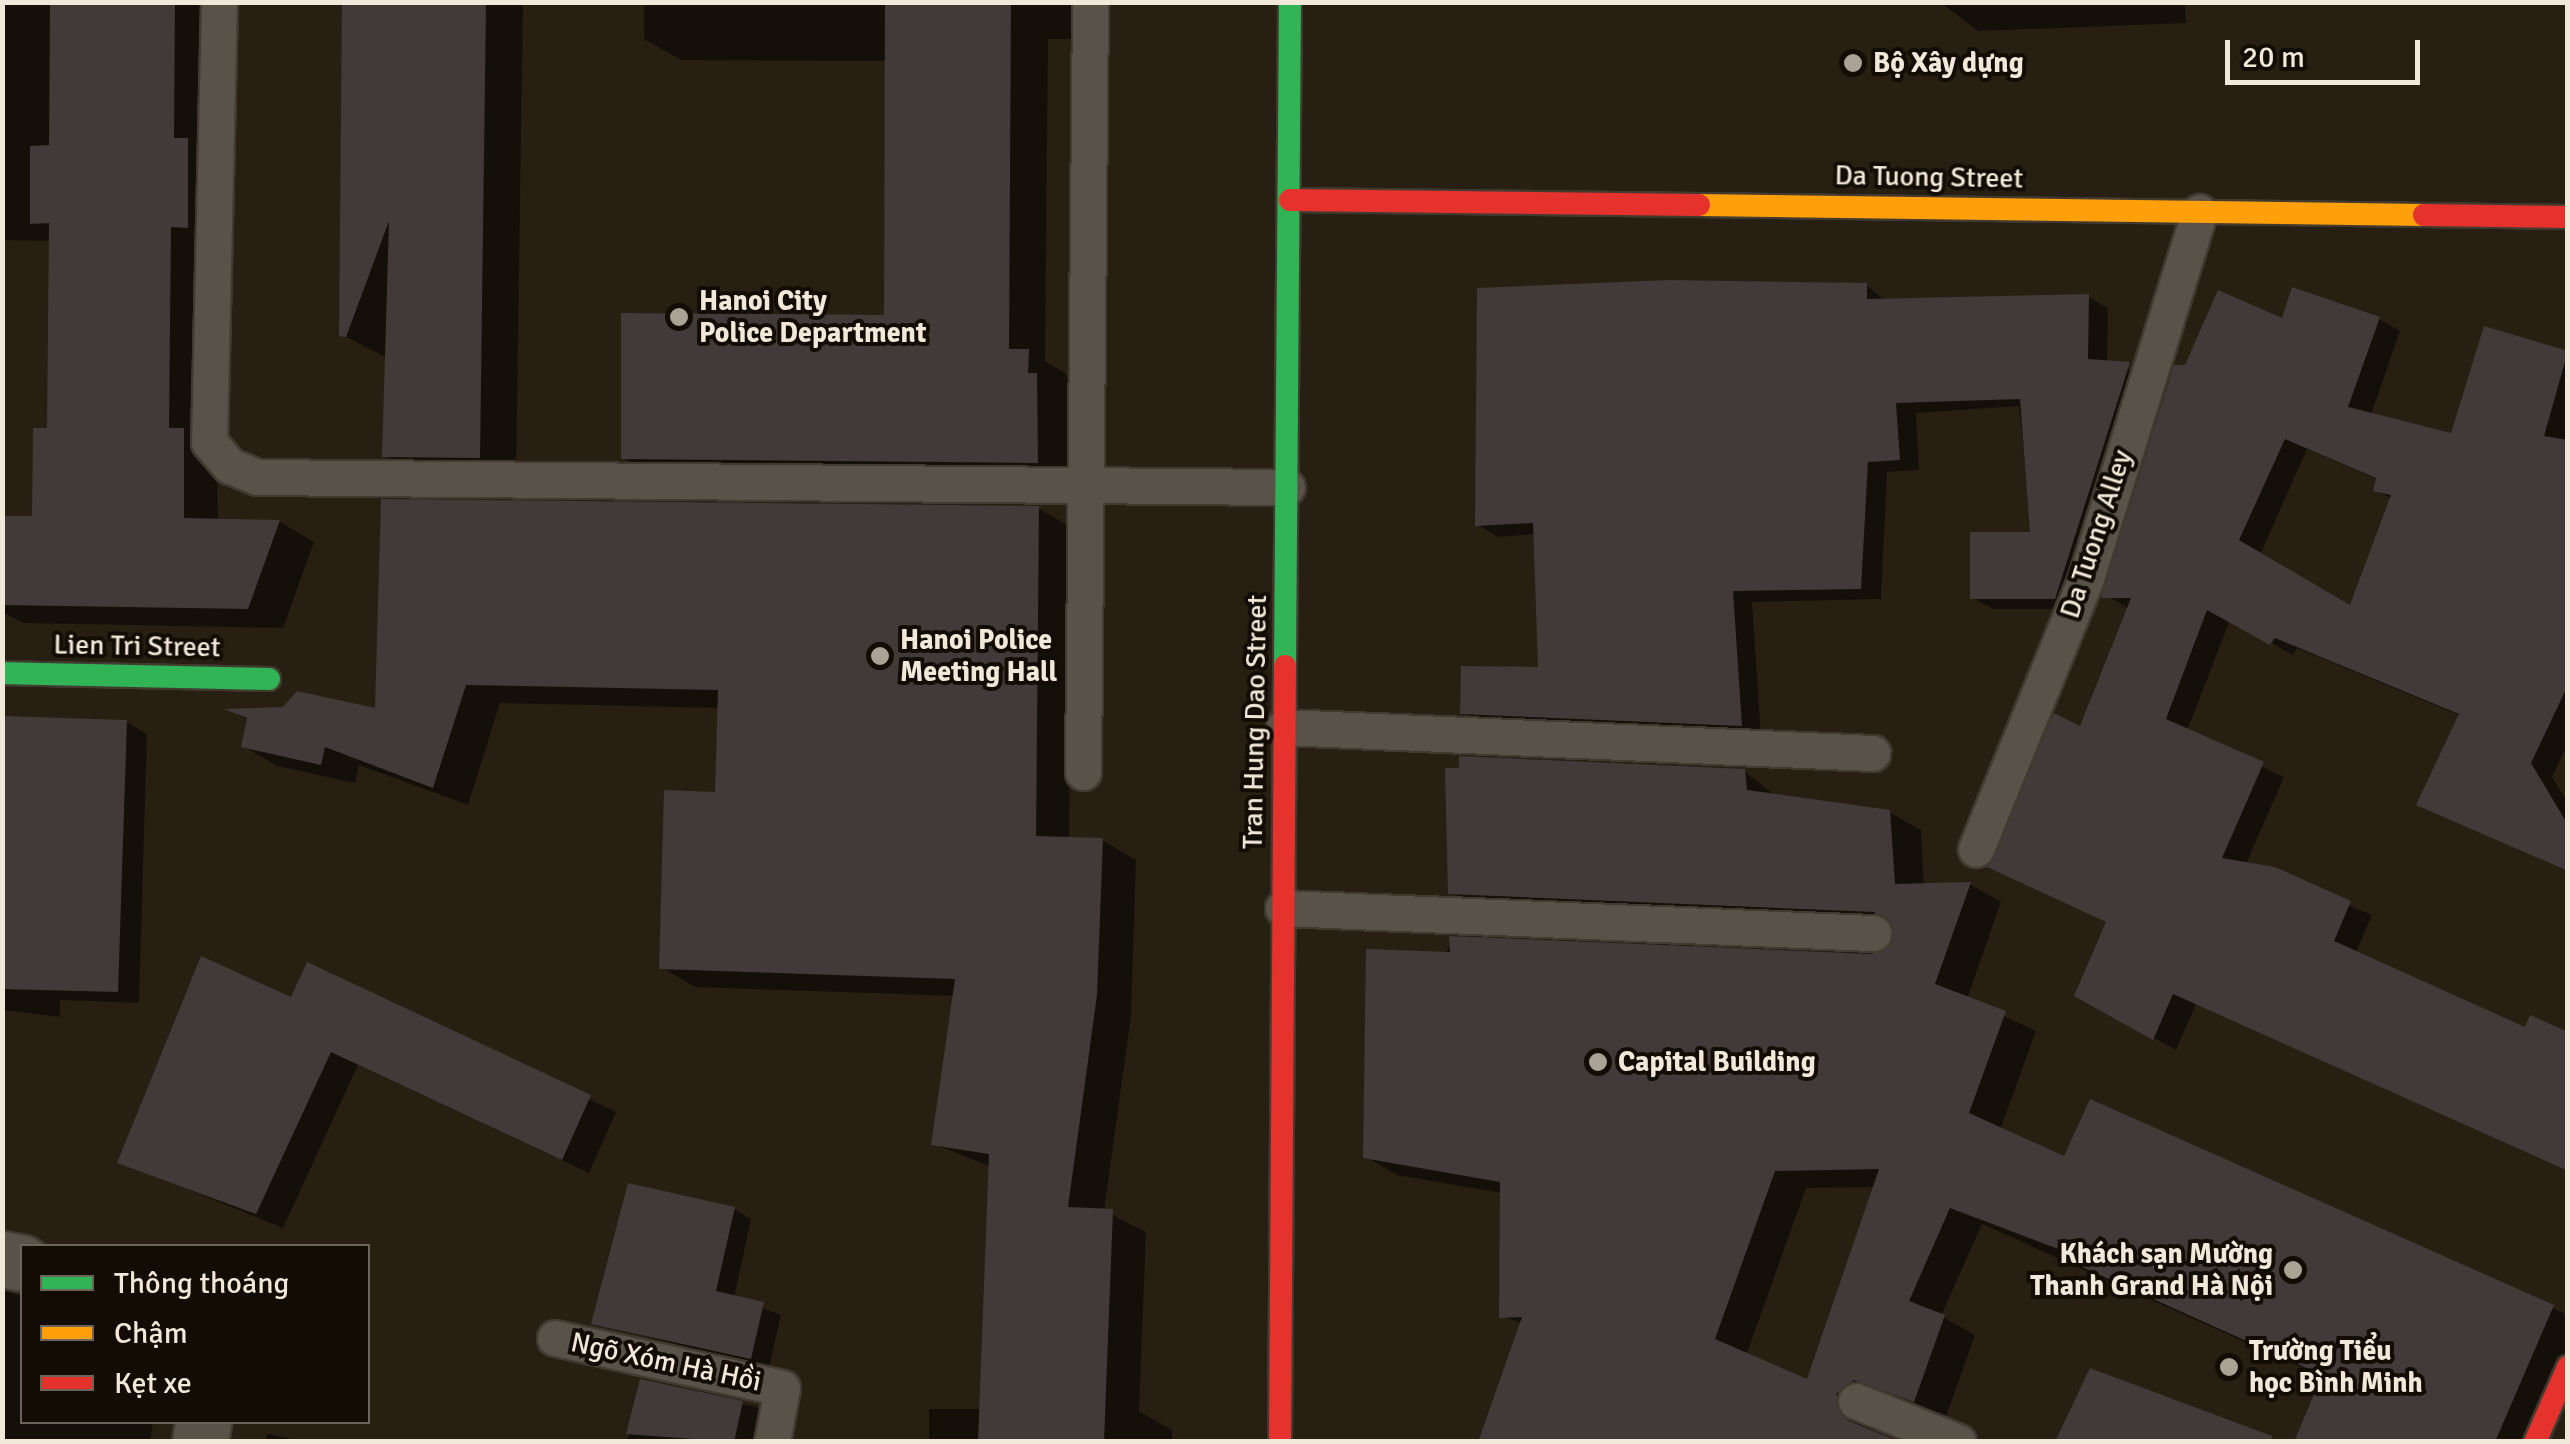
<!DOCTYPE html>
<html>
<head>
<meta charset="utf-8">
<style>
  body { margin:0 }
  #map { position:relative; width:2570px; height:1444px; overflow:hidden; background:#271f12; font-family:Signika,sans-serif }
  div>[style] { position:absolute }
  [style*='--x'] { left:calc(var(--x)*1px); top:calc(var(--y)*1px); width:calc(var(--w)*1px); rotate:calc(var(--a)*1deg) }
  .shadow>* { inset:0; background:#0007 }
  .building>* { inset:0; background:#423a38 }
  .roads { filter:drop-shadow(2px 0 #413a31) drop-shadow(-2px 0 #413a31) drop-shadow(0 2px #413a31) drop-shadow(0 -2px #413a31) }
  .lane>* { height:35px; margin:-17.5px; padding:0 17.5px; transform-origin:17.5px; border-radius:17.5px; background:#585249 }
  .street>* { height:55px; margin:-27.5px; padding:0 27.5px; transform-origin:27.5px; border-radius:27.5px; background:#585249 }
  .fast>* { height:22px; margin:-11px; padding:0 11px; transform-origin:11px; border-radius:11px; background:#30b455 }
  .slow>* { height:22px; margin:-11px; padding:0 11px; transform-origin:11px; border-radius:11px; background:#ff9f0a }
  .jam>* { height:22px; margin:-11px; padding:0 11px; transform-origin:11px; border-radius:11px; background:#e5322d }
  .dots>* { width:28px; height:28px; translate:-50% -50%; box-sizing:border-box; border:5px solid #120c04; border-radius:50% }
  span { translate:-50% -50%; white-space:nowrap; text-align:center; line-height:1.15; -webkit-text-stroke:8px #120c04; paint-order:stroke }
  .poi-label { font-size:28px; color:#f1e8da; font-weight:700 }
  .left { translate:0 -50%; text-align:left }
  .right { translate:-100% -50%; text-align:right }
  .street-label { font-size:28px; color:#f1e8da }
  .frame { position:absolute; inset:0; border:5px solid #f1e8da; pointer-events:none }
  .legend { position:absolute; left:20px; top:1244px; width:350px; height:180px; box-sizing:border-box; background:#120c04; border:2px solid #6b645a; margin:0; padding:12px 18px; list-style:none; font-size:30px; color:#f1e8da }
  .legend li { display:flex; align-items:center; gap:20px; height:50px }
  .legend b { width:50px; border:2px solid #6b645a }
  .scale { position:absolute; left:2225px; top:40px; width:195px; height:45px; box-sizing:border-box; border:5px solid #f1e8da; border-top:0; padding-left:12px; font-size:30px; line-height:35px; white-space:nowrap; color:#f1e8da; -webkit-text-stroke:8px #120c04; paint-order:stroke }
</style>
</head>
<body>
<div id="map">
  <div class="shadow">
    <div style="clip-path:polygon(2px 2px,210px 2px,218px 521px,280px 522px,314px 542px,283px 628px,23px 623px,2px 612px,2px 518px,35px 519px,50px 430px,51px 241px,2px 240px)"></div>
    <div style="clip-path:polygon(345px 2px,523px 2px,516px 478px,422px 477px,385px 456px,387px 358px,341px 334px)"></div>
    <div style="clip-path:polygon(644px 2px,1075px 2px,1071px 39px,1048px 39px,1045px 361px,1065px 373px,1074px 397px,1075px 483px,660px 479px,623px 458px,886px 318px,887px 61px,681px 60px,644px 39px)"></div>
    <div style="clip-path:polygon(1940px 2px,2185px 2px,2186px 23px,1978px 31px)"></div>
    <div style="clip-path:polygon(1866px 285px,1886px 301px,2088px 297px,2108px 308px,2107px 363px,2149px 376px,2075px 609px,1993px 609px,1973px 598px,2032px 534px,2019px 406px,1916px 413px,1919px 470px,1887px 472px,1881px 599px,1752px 602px,1761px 736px,1483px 724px,1463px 712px,1541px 670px,1536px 534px,1498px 537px,1478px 525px)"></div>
    <div style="clip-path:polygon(evenodd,2379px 319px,2400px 331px,2371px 415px,2453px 436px,2486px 329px,2568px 354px,2568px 744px,2552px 777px,2568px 803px,2568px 871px,2419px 804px,2461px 716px,2297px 648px,2293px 655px,2230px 620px,2187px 731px,2284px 777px,2246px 864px,2372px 915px,2356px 953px,2526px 1031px,2568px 1035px,2568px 1171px,2196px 1004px,2176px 1050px,2077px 995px,2108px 923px,1990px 866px,2082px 729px,2129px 609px,2109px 597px,2187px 368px,2283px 322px,2379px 319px,2307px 449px,2379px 480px,2376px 490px,2392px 499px,2352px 608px,2260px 555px,2307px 449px)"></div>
    <div style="clip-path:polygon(1038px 508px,1072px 528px,1069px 839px,1102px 840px,1136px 860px,1131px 1016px,1104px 1211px,1146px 1232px,1139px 1411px,1172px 1430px,1172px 1442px,929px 1442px,929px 1409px,981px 1409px,991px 1167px,934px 1144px,955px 996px,695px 987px,661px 967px,717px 795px,720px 708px,500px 703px,468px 805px,359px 765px,355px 783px,277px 766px,243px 746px,249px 721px,232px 711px,378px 711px)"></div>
    <div style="clip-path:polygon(2px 719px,127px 722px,147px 734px,139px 1003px,60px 1000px,60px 1017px,2px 1010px)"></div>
    <div style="clip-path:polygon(evenodd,1744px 771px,1776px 796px,1889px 812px,1921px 830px,1924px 886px,1970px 884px,2001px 902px,1967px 999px,2036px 1031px,2000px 1130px,2065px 1159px,2092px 1102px,2568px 1315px,2568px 1363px,2533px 1442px,2297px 1442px,2323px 1377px,1982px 1224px,1941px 1316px,1975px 1335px,1946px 1417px,1887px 1396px,1866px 1412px,1875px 1434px,1501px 1316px,1502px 1193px,1397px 1175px,1366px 1157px,1452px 939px,1885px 954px,1894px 928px,1482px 910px,1451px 892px,1744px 771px,1876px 1187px,1809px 1382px,1746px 1356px,1806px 1188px,1876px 1187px)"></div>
    <div style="clip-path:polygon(308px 965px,616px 1112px,589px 1173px,358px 1065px,283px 1228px,121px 1162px,292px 1000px)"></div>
    <div style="clip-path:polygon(734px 1209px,751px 1219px,734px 1298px,781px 1315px,769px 1368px,594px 1323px)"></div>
    <div style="clip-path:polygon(2px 1290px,22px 1296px,22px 1422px,153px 1422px,150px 1442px,2px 1442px)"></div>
    <div style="clip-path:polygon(642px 1382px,756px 1407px,782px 1421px,778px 1442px,627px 1442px)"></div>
    <div style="clip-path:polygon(267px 1434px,309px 1442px,266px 1442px)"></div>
  </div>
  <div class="building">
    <div style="clip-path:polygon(50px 2px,175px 2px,174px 138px,188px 138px,188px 228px,171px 227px,169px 428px,184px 428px,184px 518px,280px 520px,248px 609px,2px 605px,2px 516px,32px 516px,33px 428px,47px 428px,49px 223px,30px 224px,30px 146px,49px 145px)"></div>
    <div style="clip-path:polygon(342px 2px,486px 2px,480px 458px,382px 457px,389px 221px,346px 337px,339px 336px)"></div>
    <div style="clip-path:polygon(885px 2px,1011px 2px,1009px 349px,1029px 349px,1028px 373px,1037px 373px,1038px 463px,621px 459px,621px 313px,884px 315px)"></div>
    <div style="clip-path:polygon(1669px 280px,1867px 283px,1867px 299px,2089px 294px,2088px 359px,2130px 362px,2055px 599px,1970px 599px,1970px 532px,2030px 532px,2020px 399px,1896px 403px,1900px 460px,1868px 462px,1861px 589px,1733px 591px,1742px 726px,1460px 714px,1461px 666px,1538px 667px,1533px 523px,1475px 526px,1477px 288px)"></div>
    <div style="clip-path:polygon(evenodd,2292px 287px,2380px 317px,2348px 407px,2451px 433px,2484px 326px,2568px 351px,2544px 436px,2568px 440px,2568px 685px,2531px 763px,2568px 825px,2568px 871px,2416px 805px,2459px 714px,2275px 638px,2270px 645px,2207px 610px,2166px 719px,2264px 762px,2222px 858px,2275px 867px,2351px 901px,2334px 941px,2525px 1027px,2530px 1015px,2568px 1032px,2568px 1171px,2173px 994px,2153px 1040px,2074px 996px,2106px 922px,1987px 867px,2054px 713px,2080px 726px,2131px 598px,2101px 598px,2174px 365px,2185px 365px,2218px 290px,2282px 318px,2292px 287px,2285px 439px,2376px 478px,2373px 491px,2391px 495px,2350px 605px,2239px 540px,2285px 439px)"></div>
    <div style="clip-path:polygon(381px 499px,1039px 506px,1036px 836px,1103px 838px,1097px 995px,1068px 1207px,1113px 1209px,1104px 1442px,978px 1442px,989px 1154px,931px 1145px,955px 979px,659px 969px,664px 790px,715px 792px,718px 690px,466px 685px,433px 788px,325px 747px,321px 765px,241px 747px,247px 718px,224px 709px,283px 707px,297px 691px,375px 708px)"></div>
    <div style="clip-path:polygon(2px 716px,127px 720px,118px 992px,2px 989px)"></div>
    <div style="clip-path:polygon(evenodd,1459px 756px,1745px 769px,1747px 790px,1890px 810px,1895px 884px,1971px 882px,1935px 984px,2006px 1011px,1969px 1113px,2064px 1156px,2090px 1099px,2554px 1305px,2495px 1442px,2294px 1442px,2322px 1375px,2071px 1262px,2074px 1255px,1950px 1208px,1909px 1301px,1945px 1315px,1914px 1402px,1854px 1380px,1836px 1394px,1847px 1420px,1900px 1442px,1478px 1442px,1522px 1317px,1499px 1318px,1500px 1182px,1363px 1158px,1366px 949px,1450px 952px,1449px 936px,1872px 954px,1894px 933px,1874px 912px,1448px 894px,1445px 768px,1459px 768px,1459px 756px,1879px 1169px,1807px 1379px,1715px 1339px,1775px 1171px,1879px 1169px)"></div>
    <div style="clip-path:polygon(201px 956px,291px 997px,307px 962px,591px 1095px,562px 1160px,331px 1052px,256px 1214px,117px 1163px)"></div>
    <div style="clip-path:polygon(628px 1183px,735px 1207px,716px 1291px,764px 1302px,751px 1359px,591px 1324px)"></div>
    <div style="clip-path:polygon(2090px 1368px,2272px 1436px,2271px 1442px,2055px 1442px)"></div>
    <div style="clip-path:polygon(640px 1379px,743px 1401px,734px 1442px,626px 1434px)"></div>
  </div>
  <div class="roads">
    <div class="lane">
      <div style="--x:219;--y:2;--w:440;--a:91.3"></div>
      <div style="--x:209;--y:442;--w:32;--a:49"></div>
      <div style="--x:230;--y:466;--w:29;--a:22"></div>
      <div style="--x:257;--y:477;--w:1030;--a:0.56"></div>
      <div style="--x:1284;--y:727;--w:589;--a:2.53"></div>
      <div style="--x:1083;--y:772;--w:770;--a:-89.48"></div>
      <div style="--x:1976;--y:849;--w:292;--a:-67.9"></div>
      <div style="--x:2086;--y:578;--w:383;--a:-72.8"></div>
      <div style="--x:1283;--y:908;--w:591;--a:2.43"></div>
      <div style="--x:555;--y:1338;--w:232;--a:12.4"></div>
      <div style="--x:782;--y:1388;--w:55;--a:100.5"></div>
      <div style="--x:1856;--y:1401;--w:110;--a:21.9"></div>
    </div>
    <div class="street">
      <div style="--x:2;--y:1259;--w:20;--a:11"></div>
      <div style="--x:200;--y:1442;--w:20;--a:-81"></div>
    </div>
    <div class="fast">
      <div style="--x:1285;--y:666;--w:664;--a:-89.57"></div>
      <div style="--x:2;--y:673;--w:267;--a:1.3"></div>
    </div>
    <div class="slow">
      <div style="--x:1699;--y:205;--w:725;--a:0.79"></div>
    </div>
    <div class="jam">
      <div style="--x:1290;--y:200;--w:409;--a:0.7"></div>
      <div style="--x:2424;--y:215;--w:144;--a:0.8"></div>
      <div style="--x:1280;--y:1442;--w:776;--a:-89.63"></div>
      <div style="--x:2535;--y:1442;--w:82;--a:-66.3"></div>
    </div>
  </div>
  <div class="dots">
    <div style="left:1853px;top:63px;background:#aaa294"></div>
    <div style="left:679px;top:317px;background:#aaa294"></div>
    <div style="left:880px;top:656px;background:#aaa294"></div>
    <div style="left:1598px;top:1062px;background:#aaa294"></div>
    <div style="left:2293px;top:1270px;background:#aaa294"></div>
    <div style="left:2229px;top:1367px;background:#aaa294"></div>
  </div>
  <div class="poi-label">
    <span class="left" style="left:1873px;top:63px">Bộ Xây dựng</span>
    <span class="left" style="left:699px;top:317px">Hanoi City<br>Police Department</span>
    <span class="left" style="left:900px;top:656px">Hanoi Police<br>Meeting Hall</span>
    <span class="left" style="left:1618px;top:1062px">Capital Building</span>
    <span class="right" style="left:2273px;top:1270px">Khách sạn Mường<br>Thanh Grand Hà Nội</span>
    <span class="left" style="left:2249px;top:1367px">Trường Tiểu<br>học Bình Minh</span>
  </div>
  <div class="street-label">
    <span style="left:1929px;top:177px;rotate:1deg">Da Tuong Street</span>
    <span style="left:2096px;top:534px;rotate:-72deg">Da Tuong Alley</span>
    <span style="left:137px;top:646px;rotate:1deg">Lien Tri Street</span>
    <span style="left:1255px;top:722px;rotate:-89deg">Tran Hung Dao Street</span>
    <span style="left:666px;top:1362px;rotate:12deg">Ngõ Xóm Hà Hồi</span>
  </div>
  <div class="frame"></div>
  <ul class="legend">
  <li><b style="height:12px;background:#30b455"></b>Thông thoáng</li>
  <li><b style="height:12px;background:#ff9f0a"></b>Chậm</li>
  <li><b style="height:12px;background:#e5322d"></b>Kẹt xe</li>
  </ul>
  <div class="scale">20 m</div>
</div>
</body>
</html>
